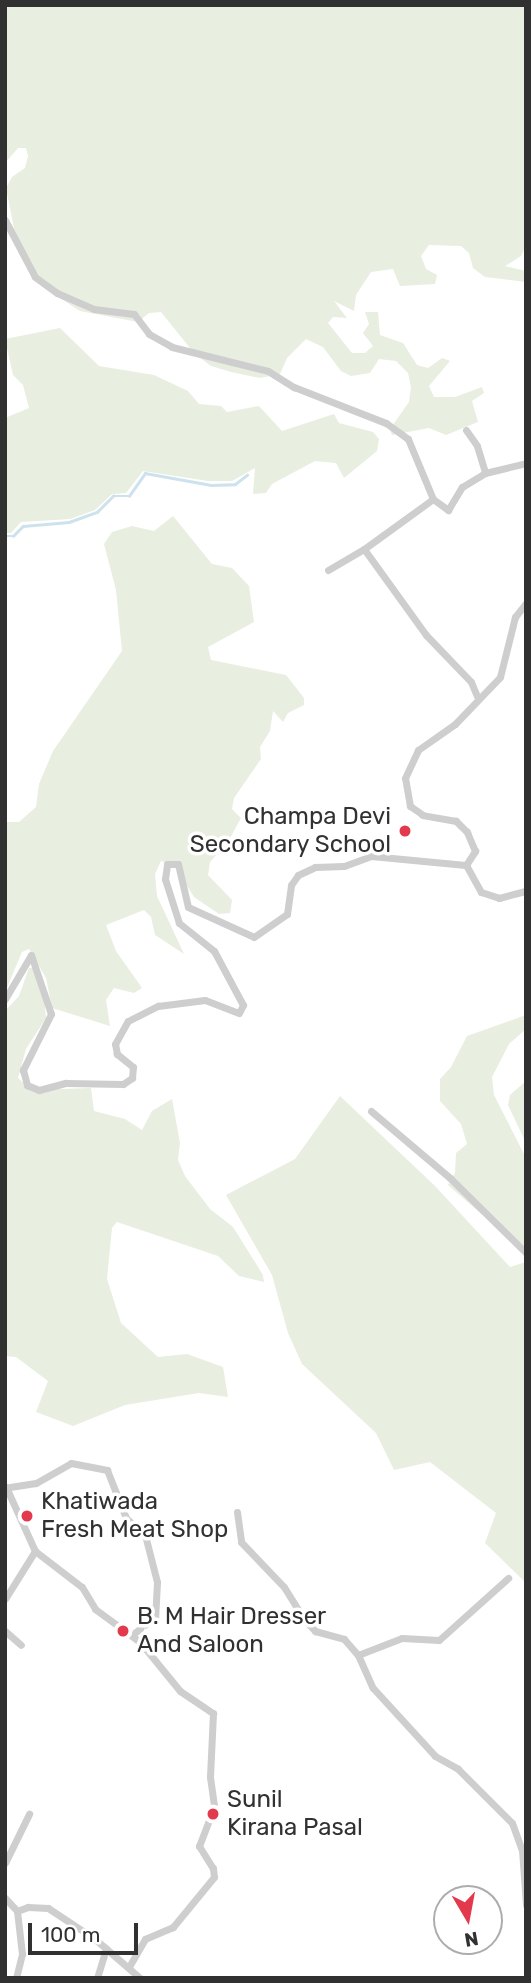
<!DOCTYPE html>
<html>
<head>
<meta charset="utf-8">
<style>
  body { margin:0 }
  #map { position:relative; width:531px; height:1983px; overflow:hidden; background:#fff; font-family:Rubik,sans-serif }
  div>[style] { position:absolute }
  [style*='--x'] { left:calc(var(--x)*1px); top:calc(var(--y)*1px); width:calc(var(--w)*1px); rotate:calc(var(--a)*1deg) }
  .green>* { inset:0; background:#e8eee0 }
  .stream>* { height:2.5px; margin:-1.25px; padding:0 1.25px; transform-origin:1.25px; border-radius:1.25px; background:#cde2ed }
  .minor>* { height:7px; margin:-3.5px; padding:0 3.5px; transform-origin:3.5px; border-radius:3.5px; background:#cecece }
  .dots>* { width:19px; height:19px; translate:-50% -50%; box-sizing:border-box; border:4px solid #fff; border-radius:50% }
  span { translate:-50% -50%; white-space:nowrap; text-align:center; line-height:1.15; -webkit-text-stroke:7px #fff; paint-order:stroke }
  .poi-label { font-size:24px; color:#313131 }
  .right { translate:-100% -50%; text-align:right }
  .left { translate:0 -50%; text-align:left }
  .frame { position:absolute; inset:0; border:7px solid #313131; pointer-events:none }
  .north { position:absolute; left:433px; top:1885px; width:70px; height:70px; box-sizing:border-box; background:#fff; border:2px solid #adadad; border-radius:50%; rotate:170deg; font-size:19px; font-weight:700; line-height:28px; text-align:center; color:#313131 }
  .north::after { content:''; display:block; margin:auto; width:24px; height:32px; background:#e23a4c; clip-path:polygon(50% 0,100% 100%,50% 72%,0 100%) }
  .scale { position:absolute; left:28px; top:1923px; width:110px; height:32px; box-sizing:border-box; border:4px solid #313131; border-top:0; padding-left:9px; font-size:21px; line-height:24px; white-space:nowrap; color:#313131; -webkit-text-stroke:5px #fff; paint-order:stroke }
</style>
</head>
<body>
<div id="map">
  <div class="green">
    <div style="clip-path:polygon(5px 5px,526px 5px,526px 246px,521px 256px,505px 266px,526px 271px,526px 282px,485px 277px,473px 268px,469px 253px,461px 246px,429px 245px,421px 256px,426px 269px,437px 275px,435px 284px,400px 286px,393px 269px,371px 272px,356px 295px,354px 311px,334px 301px,347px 318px,333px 317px,328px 323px,352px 353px,365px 353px,373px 346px,363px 333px,369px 324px,365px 312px,378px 312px,380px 335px,403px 343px,417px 365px,428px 368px,442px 358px,450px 361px,429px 386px,434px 397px,455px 397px,482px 387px,484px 393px,472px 401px,478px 422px,446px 435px,429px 428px,392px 435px,390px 429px,409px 402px,411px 387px,408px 373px,396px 361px,379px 359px,370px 373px,351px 376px,341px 371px,323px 347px,306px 339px,287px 358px,280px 374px,260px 378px,231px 372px,211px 366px,194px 353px,161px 312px,149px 313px,138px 322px,80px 311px,43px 287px,19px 254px,6px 188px,12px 177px,25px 168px,28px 156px,26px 148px,18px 148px,5px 163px)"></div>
    <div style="clip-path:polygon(60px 328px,99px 366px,154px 375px,188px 391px,199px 404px,221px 406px,227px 412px,259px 406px,282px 431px,334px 414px,339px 423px,373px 432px,379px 439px,377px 451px,344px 478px,336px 463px,315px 461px,272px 484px,266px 493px,253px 494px,255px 468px,232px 481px,208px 481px,143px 471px,126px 493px,112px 494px,95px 510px,70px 519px,21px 522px,11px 533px,5px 533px,5px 418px,29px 408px,23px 385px,13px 375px,5px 339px)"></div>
    <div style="clip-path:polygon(173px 516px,212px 564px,232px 568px,249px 586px,254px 622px,208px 647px,211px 660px,286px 675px,304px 698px,304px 705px,288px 713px,283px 722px,273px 711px,270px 731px,260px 747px,261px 759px,234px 798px,232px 809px,241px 818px,229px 840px,210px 862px,208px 875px,232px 900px,230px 913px,219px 914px,194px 897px,173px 864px,161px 861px,155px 874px,157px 896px,184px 954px,155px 935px,151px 917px,144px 910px,106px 925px,116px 951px,142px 988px,134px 993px,114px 988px,106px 1000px,110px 1026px,52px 1008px,46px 978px,29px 949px,22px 952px,5px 992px,5px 822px,19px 822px,36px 807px,39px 784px,53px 751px,122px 651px,116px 590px,104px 544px,112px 532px,132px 526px,154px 531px)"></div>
    <div style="clip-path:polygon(29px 968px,33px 968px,44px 997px,46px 1018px,26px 1049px,18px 1078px,31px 1090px,91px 1088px,94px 1111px,125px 1119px,142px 1130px,152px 1111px,172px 1099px,180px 1143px,178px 1160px,185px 1176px,210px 1209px,233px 1227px,263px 1275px,264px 1282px,239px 1276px,218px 1256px,117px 1222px,112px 1228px,107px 1279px,121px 1323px,158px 1357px,187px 1354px,223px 1367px,228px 1397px,199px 1393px,125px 1405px,73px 1426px,36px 1412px,48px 1381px,16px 1357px,5px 1356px,5px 1011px,19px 996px)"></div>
    <div style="clip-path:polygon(526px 1015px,526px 1029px,509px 1044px,492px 1077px,494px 1095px,526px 1158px,526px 1253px,448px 1185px,455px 1173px,456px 1153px,467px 1144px,461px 1124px,440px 1101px,440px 1079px,451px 1067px,467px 1036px)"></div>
    <div style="clip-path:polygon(526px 1081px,526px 1143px,508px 1105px,510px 1095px)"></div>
    <div style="clip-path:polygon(340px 1096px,435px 1186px,510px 1267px,526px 1262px,526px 1583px,485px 1543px,496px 1513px,430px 1462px,394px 1470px,376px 1433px,302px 1364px,288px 1333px,272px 1275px,226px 1195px,295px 1159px)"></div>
  </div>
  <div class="stream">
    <div style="--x:5;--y:536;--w:8;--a:0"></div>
    <div style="--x:13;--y:536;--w:14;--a:-45"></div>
    <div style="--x:23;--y:526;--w:46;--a:-5"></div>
    <div style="--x:69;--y:522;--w:30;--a:-20"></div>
    <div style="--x:97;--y:512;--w:23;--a:-45"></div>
    <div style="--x:113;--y:496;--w:16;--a:0"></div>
    <div style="--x:129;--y:496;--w:28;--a:-55"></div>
    <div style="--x:145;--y:473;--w:67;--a:10.3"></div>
    <div style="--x:211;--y:485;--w:24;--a:-2"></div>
    <div style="--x:235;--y:484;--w:15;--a:-37"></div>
  </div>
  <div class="minor">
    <div style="--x:5;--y:220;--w:64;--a:62.2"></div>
    <div style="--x:35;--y:277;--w:27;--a:36"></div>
    <div style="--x:57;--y:293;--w:40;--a:23.4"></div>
    <div style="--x:94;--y:309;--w:40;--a:7.1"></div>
    <div style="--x:134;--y:314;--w:25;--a:53"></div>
    <div style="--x:149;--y:334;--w:26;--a:29"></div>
    <div style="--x:172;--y:347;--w:99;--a:14"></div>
    <div style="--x:268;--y:371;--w:31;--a:32"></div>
    <div style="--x:294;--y:387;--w:99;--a:21.4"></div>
    <div style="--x:386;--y:423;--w:27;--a:36"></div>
    <div style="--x:408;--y:439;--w:65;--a:67.4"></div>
    <div style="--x:433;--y:499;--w:85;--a:144.1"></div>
    <div style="--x:466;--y:430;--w:19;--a:55"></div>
    <div style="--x:477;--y:446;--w:28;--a:73"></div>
    <div style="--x:433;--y:499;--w:19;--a:36"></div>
    <div style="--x:448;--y:510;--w:27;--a:-59"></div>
    <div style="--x:462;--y:487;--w:27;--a:-31"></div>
    <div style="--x:485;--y:473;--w:42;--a:-13.7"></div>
    <div style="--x:328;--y:570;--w:42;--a:-30.3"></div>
    <div style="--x:364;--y:549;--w:106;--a:54.2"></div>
    <div style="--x:426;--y:635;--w:65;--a:46.2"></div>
    <div style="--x:471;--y:682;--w:15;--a:67"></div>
    <div style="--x:466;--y:865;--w:17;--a:-57"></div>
    <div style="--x:475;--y:851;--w:21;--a:-113"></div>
    <div style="--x:467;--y:832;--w:16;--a:-135"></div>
    <div style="--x:456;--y:821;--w:34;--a:-170"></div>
    <div style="--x:423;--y:815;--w:16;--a:-145"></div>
    <div style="--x:410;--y:806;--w:28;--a:-100"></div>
    <div style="--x:405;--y:778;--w:31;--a:-65"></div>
    <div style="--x:418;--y:750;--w:45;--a:-35.1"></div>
    <div style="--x:455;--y:724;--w:65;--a:-46.2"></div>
    <div style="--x:500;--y:677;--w:62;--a:-76"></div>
    <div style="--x:515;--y:617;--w:18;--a:-52"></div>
    <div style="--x:5;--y:999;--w:51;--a:-59.4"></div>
    <div style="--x:31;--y:955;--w:62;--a:71.3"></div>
    <div style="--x:51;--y:1014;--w:63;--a:116.6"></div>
    <div style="--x:23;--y:1070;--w:16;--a:75"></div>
    <div style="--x:27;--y:1085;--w:13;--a:23"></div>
    <div style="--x:39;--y:1090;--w:28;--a:-15"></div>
    <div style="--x:66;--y:1083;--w:57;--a:1"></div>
    <div style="--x:123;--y:1084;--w:11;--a:-34"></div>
    <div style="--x:132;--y:1078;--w:11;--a:-85"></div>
    <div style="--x:133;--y:1067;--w:21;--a:-141"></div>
    <div style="--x:117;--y:1054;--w:10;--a:-101"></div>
    <div style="--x:115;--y:1044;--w:26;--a:-61"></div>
    <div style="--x:128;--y:1021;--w:34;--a:-27"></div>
    <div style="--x:158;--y:1006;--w:47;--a:-7.3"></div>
    <div style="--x:205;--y:1000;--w:36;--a:21"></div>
    <div style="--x:239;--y:1013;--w:9;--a:-63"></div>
    <div style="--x:243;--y:1005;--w:61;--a:-118.2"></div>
    <div style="--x:214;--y:951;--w:45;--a:-141.3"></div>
    <div style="--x:179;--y:923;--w:46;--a:-107.7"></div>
    <div style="--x:165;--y:879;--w:15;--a:-82"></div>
    <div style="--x:167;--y:864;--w:11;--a:0"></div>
    <div style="--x:178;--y:864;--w:44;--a:76.9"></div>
    <div style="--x:188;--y:907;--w:72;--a:24.4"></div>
    <div style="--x:254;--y:937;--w:40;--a:-34.9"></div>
    <div style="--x:287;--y:914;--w:29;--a:-82"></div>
    <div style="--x:291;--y:885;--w:12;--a:-55"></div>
    <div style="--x:298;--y:875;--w:19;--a:-25"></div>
    <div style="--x:315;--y:867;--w:29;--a:-2"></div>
    <div style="--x:344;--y:866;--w:29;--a:-20"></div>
    <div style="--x:371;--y:856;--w:95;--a:5.4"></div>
    <div style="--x:466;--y:865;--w:31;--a:61"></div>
    <div style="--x:481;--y:892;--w:19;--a:18"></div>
    <div style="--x:499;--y:898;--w:28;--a:-15"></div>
    <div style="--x:371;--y:1111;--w:104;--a:40.3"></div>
    <div style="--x:450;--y:1178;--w:107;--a:44.6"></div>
    <div style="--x:10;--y:1487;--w:26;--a:-9"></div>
    <div style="--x:36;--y:1483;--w:40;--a:-29.7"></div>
    <div style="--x:71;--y:1463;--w:37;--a:11"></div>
    <div style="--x:107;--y:1470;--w:52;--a:68.4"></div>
    <div style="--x:126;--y:1518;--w:25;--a:42"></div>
    <div style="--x:145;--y:1535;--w:49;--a:75.7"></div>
    <div style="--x:157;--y:1582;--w:35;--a:93"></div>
    <div style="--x:155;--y:1617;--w:29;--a:142"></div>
    <div style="--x:237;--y:1512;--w:30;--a:82"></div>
    <div style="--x:241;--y:1542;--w:62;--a:46.3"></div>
    <div style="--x:284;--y:1587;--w:36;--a:58"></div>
    <div style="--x:303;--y:1618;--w:18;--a:47"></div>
    <div style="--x:315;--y:1631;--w:30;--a:15"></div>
    <div style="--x:344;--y:1639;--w:21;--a:49"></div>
    <div style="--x:358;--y:1655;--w:36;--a:66"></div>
    <div style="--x:373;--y:1688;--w:92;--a:47.6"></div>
    <div style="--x:435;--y:1756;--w:26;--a:29"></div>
    <div style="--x:458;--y:1769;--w:76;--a:45"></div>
    <div style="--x:512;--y:1823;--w:29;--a:70"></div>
    <div style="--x:522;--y:1850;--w:55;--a:85.8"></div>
    <div style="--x:35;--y:1551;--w:59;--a:37.5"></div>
    <div style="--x:82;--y:1587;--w:26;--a:59"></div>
    <div style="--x:95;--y:1609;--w:56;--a:36.3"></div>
    <div style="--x:140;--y:1642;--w:63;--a:50.8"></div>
    <div style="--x:180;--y:1691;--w:40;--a:34"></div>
    <div style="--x:213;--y:1713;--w:64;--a:92.7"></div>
    <div style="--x:210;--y:1777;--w:30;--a:82"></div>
    <div style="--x:214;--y:1807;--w:42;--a:111"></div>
    <div style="--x:199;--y:1846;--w:26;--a:58"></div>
    <div style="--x:213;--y:1868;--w:9;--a:84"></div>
    <div style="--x:214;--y:1877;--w:65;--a:129.4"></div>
    <div style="--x:173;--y:1927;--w:30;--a:157"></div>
    <div style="--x:145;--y:1939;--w:32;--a:120"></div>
    <div style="--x:5;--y:1599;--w:57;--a:-58"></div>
    <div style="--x:35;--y:1551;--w:70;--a:-114.4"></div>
    <div style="--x:5;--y:1631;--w:21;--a:41"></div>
    <div style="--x:358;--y:1655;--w:47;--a:-21.1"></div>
    <div style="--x:402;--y:1638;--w:37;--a:3"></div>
    <div style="--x:439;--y:1640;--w:93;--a:-41.9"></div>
    <div style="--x:5;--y:1863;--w:55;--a:-63.9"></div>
    <div style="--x:5;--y:1898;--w:18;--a:47"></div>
    <div style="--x:17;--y:1911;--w:12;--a:-20"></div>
    <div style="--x:28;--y:1907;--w:20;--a:3"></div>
    <div style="--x:48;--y:1908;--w:56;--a:33.4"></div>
    <div style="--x:95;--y:1939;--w:60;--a:40.9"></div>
    <div style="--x:16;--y:1978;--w:25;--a:-76"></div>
    <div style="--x:22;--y:1954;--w:43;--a:-96.6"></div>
    <div style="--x:97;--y:1978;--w:31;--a:-73"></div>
  </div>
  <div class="dots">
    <div style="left:405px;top:831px;background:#e23a4c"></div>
    <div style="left:27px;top:1516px;background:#e23a4c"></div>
    <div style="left:123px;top:1631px;background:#e23a4c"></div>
    <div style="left:213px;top:1814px;background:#e23a4c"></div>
  </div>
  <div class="poi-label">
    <span class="right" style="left:391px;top:831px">Champa Devi<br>Secondary School</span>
    <span class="left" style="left:41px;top:1516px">Khatiwada<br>Fresh Meat Shop</span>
    <span class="left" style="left:137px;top:1631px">B. M Hair Dresser<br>And Saloon</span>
    <span class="left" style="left:227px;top:1814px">Sunil<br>Kirana Pasal</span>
  </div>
  <div class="frame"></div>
  <div class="north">N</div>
  <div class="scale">100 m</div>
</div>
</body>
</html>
